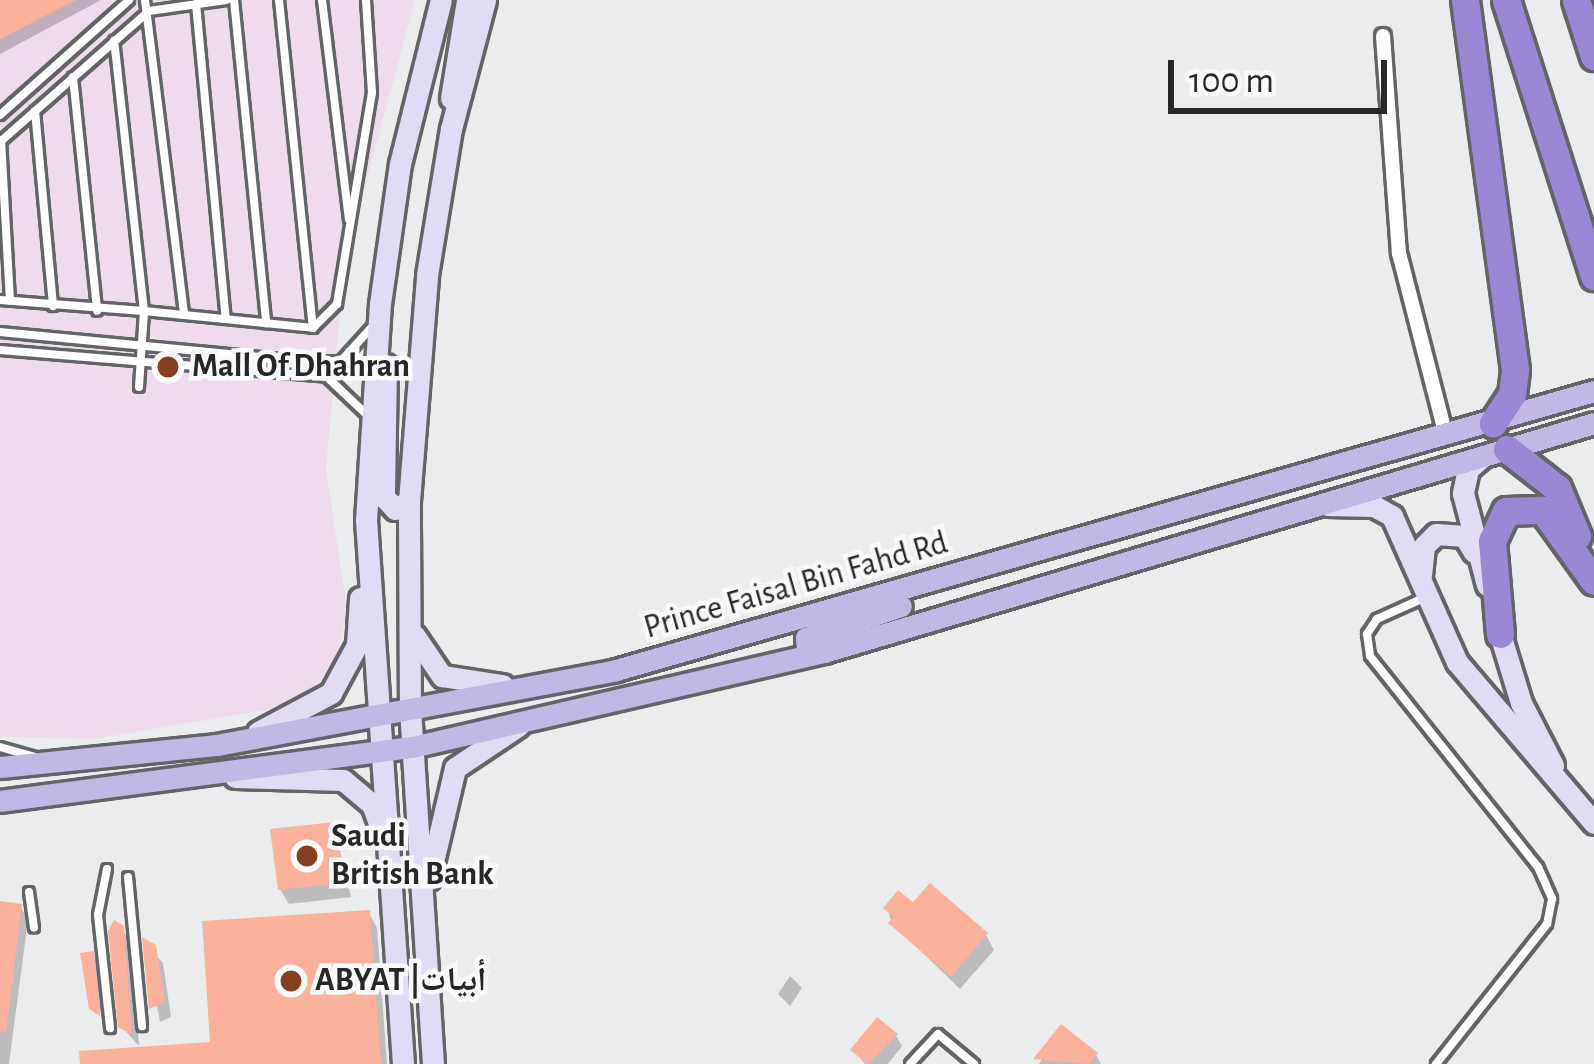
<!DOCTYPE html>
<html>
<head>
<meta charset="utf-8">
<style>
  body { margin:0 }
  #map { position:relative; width:1594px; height:1064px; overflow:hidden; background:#ebeced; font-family:"Alegreya Sans","Noto Naskh Arabic",sans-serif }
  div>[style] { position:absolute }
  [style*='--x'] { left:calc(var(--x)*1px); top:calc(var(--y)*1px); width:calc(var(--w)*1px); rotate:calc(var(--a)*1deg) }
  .commercial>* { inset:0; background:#eedbec }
  .shadow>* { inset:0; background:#0003 }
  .building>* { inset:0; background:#fbb19b }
  .roads { filter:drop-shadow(3px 0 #636466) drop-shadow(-3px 0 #636466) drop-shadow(0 3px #636466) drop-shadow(0 -3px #636466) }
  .lane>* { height:8px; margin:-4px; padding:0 4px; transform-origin:4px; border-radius:4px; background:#fff }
  .street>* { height:14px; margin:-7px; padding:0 7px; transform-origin:7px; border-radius:7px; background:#fff }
  .secondary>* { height:21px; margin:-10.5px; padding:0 10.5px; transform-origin:10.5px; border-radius:10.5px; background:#e1dbf3 }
  .primary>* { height:21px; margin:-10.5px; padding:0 10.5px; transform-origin:10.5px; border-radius:10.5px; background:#c2b8e6 }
  .highway>* { height:27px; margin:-13.5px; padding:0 13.5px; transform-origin:13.5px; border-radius:13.5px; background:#9a88d6 }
  .dots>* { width:33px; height:33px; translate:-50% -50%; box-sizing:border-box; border:6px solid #f8f9fb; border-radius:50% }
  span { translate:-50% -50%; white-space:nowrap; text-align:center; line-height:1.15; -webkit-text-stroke:9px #f8f9fb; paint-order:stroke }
  .poi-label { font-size:33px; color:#272728; font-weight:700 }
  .left { translate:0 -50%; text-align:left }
  .street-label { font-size:33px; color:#272728 }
  .scale { position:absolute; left:1168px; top:60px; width:219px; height:54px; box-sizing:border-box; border:6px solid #272728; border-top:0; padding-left:15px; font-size:36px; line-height:42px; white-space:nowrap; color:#272728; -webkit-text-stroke:9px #f8f9fb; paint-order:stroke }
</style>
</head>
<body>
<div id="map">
  <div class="commercial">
    <div style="clip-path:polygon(0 0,415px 0,344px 265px,326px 469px,347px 610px,335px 665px,310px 691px,272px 709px,94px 739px,0 737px)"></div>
  </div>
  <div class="shadow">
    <div style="clip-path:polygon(0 0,101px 0,0 54px)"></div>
    <div style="clip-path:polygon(334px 826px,351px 897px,289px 904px,280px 889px)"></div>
    <div style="clip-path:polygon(0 903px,20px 906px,28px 920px,9px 1064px,0 1064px)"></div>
    <div style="clip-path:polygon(913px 907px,986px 935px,994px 950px,960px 989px,892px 923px,887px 908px)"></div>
    <div style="clip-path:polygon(369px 913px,377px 928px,387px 1064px,83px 1064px,213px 1044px)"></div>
    <div style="clip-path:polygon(122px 928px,131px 944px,139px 1046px,121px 1026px)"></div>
    <div style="clip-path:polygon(145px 942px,163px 963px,171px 1017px,160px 1022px)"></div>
    <div style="clip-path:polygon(92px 954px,100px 969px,105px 1015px,94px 1008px)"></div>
    <div style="clip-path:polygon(790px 976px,802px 988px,790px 1006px,778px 994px)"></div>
    <div style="clip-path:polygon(1061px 1028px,1096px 1055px,1101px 1064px,1039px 1064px)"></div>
    <div style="clip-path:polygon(896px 1036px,902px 1046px,888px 1064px,865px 1064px,854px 1050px)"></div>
  </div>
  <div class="building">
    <div style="clip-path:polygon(0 0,76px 0,0 39px)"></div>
    <div style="clip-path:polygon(335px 822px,344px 883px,278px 890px,270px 829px)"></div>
    <div style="clip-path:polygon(930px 883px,988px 933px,951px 977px,888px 923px,894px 917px,883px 908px,898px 890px,913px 902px)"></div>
    <div style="clip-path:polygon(0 901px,22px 904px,6px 1032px,0 1031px)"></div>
    <div style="clip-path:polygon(370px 910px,381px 1064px,80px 1064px,79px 1051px,210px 1042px,202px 921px)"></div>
    <div style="clip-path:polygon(114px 920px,124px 926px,132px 1035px,118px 1027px,108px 931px)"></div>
    <div style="clip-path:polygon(142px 937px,156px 945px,165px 1002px,149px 1009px)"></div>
    <div style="clip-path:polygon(94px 951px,100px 1016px,89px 1009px,80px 953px)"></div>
    <div style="clip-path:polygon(877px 1017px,898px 1034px,868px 1064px,850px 1050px)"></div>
    <div style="clip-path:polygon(1061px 1024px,1098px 1053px,1089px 1064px,1033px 1059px)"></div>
  </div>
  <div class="roads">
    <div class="lane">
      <div style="--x:145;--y:0;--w:317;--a:82.9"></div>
      <div style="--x:234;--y:0;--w:325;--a:84.3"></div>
      <div style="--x:279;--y:0;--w:329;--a:84.1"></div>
      <div style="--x:322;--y:0;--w:221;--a:83"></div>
      <div style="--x:196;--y:4;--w:316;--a:84.6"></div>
      <div style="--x:73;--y:77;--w:235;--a:84.1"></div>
      <div style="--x:35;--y:111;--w:196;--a:84.7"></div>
      <div style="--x:0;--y:115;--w:173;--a:-41.7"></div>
      <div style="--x:1;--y:140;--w:161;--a:86.8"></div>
      <div style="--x:0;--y:142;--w:198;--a:-41.3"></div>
      <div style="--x:149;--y:11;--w:78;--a:-8.1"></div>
      <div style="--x:0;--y:300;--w:144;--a:4.4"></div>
      <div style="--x:144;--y:311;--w:272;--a:-96.3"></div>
      <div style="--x:0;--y:332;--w:311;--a:5.5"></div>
      <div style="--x:310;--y:362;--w:31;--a:-2"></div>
      <div style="--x:341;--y:361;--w:45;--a:-47.7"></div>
      <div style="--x:0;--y:350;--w:328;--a:4.7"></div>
      <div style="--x:327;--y:377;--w:54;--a:43.5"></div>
      <div style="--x:139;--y:387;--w:76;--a:-86.2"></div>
      <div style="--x:144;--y:311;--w:170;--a:5.7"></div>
      <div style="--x:313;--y:328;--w:34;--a:-45"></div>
      <div style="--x:337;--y:304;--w:214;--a:-80.6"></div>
      <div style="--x:372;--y:93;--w:93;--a:-93.7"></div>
      <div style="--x:1426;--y:597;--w:54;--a:155.8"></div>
      <div style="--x:1377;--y:619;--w:18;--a:124"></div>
      <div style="--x:1367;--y:634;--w:22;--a:82"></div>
      <div style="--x:1370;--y:656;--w:270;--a:51.5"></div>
      <div style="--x:1538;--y:867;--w:35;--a:66"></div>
      <div style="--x:1552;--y:899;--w:25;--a:101"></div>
      <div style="--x:1547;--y:924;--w:179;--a:128.4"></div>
      <div style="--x:0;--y:747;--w:35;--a:16"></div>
      <div style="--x:107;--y:869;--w:47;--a:101.1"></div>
      <div style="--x:98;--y:915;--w:114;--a:83.9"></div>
      <div style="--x:128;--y:877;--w:150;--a:84.6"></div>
      <div style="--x:29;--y:892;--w:36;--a:82"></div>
      <div style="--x:910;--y:1064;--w:41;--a:-47"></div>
      <div style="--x:938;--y:1034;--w:47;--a:39.8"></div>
    </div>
    <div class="street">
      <div style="--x:1383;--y:36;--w:218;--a:85.8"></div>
      <div style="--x:1399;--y:253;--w:189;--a:75.6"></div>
    </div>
    <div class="secondary">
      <div style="--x:451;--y:98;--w:99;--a:-80.7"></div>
      <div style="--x:386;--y:365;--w:132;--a:90.9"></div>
      <div style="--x:384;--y:497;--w:16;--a:47"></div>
      <div style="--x:395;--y:509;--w:16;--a:-30"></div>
      <div style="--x:1483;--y:456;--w:20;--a:139"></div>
      <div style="--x:1468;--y:469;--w:25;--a:102"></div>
      <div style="--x:1463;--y:493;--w:95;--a:75.4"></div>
      <div style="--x:1327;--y:505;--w:47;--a:1.2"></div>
      <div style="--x:1374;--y:506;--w:21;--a:29"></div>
      <div style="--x:1392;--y:516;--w:160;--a:66"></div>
      <div style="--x:1457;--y:662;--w:211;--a:49.6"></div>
      <div style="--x:1421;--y:575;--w:29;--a:-84"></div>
      <div style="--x:1424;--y:546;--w:17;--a:-45"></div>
      <div style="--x:1436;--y:534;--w:28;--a:4"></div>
      <div style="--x:1464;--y:536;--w:19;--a:58"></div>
      <div style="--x:1496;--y:621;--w:86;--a:73"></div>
      <div style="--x:1521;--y:703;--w:70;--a:62.7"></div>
      <div style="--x:414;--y:635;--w:50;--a:55.7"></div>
      <div style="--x:442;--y:676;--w:61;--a:8.5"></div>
      <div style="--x:258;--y:732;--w:83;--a:-28.1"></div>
      <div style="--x:331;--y:693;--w:55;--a:-61.6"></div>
      <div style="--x:357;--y:645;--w:47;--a:-86.3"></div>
      <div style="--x:235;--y:777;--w:108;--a:1.6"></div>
      <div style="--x:343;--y:780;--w:38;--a:40"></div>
      <div style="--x:372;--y:804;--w:32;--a:70"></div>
      <div style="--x:429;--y:879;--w:114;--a:-76.8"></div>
      <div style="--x:455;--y:768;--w:76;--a:-33.7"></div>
      <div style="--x:403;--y:1064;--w:545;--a:-93.89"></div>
      <div style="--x:366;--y:520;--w:216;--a:-86.3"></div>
      <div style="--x:380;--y:304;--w:141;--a:-81.9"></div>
      <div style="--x:400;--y:164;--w:169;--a:-76"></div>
      <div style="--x:433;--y:1064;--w:352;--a:-93.7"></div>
      <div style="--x:410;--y:713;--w:212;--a:-90.3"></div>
      <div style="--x:409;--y:501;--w:227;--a:-85.4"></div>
      <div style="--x:427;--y:275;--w:148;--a:-80.7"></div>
      <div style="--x:451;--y:129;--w:133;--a:-75.2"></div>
    </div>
    <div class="primary">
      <div style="--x:824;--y:652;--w:17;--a:-167"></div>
      <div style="--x:807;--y:648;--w:10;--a:-96"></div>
      <div style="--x:806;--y:638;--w:100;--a:-18.6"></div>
      <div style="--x:0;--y:767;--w:218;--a:-5.8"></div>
      <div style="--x:217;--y:745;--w:406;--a:-10.6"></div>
      <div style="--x:616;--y:670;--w:1017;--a:-15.92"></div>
      <div style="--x:0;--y:801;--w:416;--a:-7.5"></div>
      <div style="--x:412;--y:747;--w:423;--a:-13"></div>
      <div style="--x:824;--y:652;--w:803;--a:-16.56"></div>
    </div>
    <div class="highway">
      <div style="--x:1465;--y:0;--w:373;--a:82.3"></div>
      <div style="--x:1515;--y:370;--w:24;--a:97"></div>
      <div style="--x:1512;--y:394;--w:35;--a:123"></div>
      <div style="--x:1506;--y:0;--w:290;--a:72.3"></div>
      <div style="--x:1576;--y:0;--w:59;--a:72.2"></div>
      <div style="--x:1507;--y:449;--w:63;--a:38"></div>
      <div style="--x:1557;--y:488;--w:52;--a:67.4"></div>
      <div style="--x:1500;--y:634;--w:93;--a:-94.9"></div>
      <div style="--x:1492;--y:541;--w:33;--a:-65"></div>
      <div style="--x:1506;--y:511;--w:37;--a:-2"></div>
      <div style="--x:1543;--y:510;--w:87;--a:54.3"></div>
    </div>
  </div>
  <div class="dots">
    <div style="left:168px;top:367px;background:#87401f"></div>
    <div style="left:307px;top:856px;background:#87401f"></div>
    <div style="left:291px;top:981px;background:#87401f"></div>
  </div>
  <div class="poi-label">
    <span class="left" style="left:192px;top:367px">Mall Of Dhahran</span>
    <span class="left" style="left:331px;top:856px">Saudi<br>British Bank</span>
    <span class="left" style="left:315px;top:981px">ABYAT |أبيات</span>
  </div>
  <div class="street-label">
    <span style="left:796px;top:586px;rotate:-16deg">Prince Faisal Bin Fahd Rd</span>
  </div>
  <div class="scale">100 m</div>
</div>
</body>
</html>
